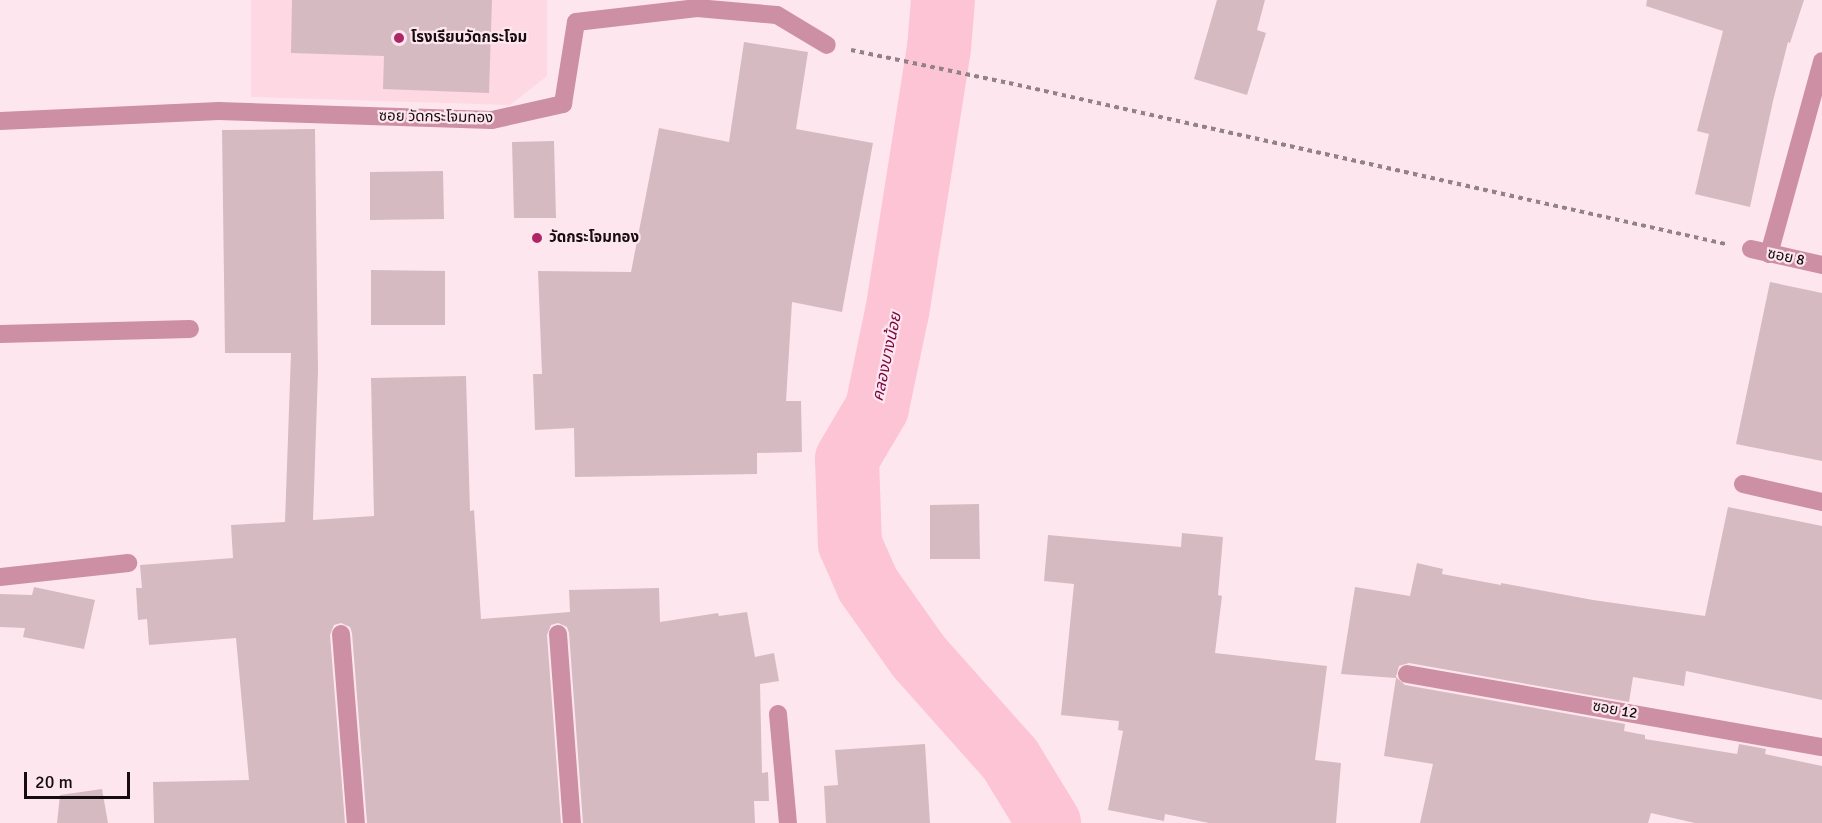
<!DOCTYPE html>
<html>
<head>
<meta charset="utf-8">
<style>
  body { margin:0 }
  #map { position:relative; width:1822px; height:823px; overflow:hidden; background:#fee6ee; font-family:Signika,"Noto Sans Thai",sans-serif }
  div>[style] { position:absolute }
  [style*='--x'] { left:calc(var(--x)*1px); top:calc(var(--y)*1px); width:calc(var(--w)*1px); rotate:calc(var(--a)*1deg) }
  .built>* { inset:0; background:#fed8e3 }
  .river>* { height:64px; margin:-32px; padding:0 32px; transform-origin:32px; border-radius:32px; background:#fdc4d6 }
  .building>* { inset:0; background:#d6bac2 }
  .path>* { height:4px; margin-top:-2px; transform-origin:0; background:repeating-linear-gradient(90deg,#928187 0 4.5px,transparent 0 9px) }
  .lane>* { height:18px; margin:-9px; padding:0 9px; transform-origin:9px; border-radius:9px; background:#cd8fa4 }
  .street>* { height:18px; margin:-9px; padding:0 9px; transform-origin:9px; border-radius:9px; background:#cd8fa4 }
  .dots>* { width:16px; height:16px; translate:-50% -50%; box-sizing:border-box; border:3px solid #fee6ee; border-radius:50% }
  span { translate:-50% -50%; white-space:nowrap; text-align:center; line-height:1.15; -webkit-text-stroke:4.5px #fee6ee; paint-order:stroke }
  .poi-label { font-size:15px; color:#160d10; font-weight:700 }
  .left { translate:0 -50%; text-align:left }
  .street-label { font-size:15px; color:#160d10 }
  .water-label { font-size:16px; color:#760740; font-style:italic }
  .scale { position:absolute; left:24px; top:772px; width:106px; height:27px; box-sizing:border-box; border:3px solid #160d10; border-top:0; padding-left:8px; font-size:18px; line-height:21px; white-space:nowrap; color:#160d10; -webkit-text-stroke:4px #fee6ee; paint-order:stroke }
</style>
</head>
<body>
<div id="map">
  <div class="built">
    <div style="clip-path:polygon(251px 0,547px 0,547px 76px,510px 105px,251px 97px)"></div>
  </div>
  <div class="river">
    <div style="--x:943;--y:0;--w:48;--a:94.8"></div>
    <div style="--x:939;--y:48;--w:267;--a:99"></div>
    <div style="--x:897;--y:312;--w:98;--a:101.8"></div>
    <div style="--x:877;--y:408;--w:59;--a:120.5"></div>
    <div style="--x:847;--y:459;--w:85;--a:88"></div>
    <div style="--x:850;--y:544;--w:45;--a:66.3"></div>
    <div style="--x:868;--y:585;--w:88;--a:54.7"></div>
    <div style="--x:919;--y:657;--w:137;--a:48.3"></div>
    <div style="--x:1010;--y:759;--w:75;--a:58.6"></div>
  </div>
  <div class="building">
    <div style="clip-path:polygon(292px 0,492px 0,489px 93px,383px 89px,384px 56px,291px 53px)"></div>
    <div style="clip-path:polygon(1217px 0,1265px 0,1257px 30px,1266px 33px,1247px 95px,1194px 79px)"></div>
    <div style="clip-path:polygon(1647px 0,1804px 0,1790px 43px,1788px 42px,1773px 101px,1750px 207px,1695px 194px,1709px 134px,1697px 131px,1723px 31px,1646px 6px)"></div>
    <div style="clip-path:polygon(744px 42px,808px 52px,796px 129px,873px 143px,842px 312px,792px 302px,786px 401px,801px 401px,802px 452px,757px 453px,757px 474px,575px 477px,574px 428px,535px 430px,533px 374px,542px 374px,538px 271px,631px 272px,659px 128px,729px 142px)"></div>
    <div style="clip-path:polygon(315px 129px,318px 371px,313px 520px,374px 516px,371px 378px,466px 376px,470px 511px,474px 510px,481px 619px,570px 612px,569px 590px,659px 588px,660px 622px,718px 613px,719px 616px,747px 612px,755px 657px,774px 653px,779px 681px,760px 684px,762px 773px,768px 772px,769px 801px,754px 801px,755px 823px,583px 823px,569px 633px,567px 627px,558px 623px,551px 625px,547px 635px,561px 823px,367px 823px,352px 633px,350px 627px,341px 623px,334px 625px,330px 635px,345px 823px,154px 823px,153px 782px,249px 780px,236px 638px,149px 645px,147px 619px,138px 620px,136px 588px,142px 588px,140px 565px,233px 558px,231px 525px,285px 522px,291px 353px,225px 353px,222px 130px)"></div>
    <div style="clip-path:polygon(554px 141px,556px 218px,514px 218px,512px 142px)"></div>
    <div style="clip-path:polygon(443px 171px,444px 219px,370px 220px,370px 172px)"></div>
    <div style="clip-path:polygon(371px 270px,445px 271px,445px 325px,371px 325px)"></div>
    <div style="clip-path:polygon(1770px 282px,1822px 293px,1822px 461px,1736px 444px)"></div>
    <div style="clip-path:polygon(979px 504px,980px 559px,930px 559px,930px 505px)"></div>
    <div style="clip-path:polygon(1728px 507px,1822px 526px,1822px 700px,1686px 671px,1684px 686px,1633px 677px,1629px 702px,1409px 663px,1399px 666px,1396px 677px,1405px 685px,1625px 724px,1624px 731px,1645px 735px,1645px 739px,1737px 754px,1739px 744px,1766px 749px,1765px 754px,1822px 766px,1822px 823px,1695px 823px,1651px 813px,1648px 823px,1420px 823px,1433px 764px,1384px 756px,1396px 678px,1341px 674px,1355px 587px,1410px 596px,1417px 563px,1443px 569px,1442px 574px,1501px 585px,1501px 583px,1593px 600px,1705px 616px)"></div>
    <div style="clip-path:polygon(1182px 533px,1223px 537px,1218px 595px,1222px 596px,1215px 653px,1327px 666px,1315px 760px,1341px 763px,1336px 823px,1209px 823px,1165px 814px,1164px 821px,1108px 810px,1123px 731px,1118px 730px,1119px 721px,1061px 715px,1074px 584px,1044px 581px,1048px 535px,1181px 547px)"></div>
    <div style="clip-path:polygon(34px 587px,95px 600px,84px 649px,23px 637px,25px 628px,0 627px,0 594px,32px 595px)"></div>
    <div style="clip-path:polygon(925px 744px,930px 823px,826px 823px,824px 786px,838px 785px,835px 750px)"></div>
    <div style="clip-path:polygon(102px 789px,108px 823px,57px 823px,60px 795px)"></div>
  </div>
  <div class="path">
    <div style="--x:851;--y:50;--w:161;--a:11.8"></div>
    <div style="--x:1009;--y:83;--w:735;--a:12.66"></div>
  </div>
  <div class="lane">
    <div style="--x:0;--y:334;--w:190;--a:-1.5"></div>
    <div style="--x:0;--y:577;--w:129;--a:-6.2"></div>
  </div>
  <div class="street">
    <div style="--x:0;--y:121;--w:219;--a:-2.6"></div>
    <div style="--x:219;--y:111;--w:273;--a:1.9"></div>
    <div style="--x:492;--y:120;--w:73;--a:-12.7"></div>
    <div style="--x:563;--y:104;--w:83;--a:-81"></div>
    <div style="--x:576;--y:22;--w:122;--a:-6.6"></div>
    <div style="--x:697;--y:8;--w:80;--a:5"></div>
    <div style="--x:777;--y:15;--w:58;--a:31"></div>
    <div style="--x:1751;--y:249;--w:73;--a:12.7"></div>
    <div style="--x:1769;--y:254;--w:200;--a:-74.6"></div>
    <div style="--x:1743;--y:484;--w:81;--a:12.8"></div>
    <div style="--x:341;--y:634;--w:190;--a:85.5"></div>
    <div style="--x:558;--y:634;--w:190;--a:85.8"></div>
    <div style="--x:1407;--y:674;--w:421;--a:10"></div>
    <div style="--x:778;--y:714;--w:109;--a:84.8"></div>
  </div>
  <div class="dots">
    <div style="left:399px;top:38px;background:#af2666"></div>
    <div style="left:537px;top:238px;background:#af2666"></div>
  </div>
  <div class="poi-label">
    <span class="left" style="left:411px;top:38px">โรงเรียนวัดกระโจม</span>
    <span class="left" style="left:549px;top:238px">วัดกระโจมทอง</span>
  </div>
  <div class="street-label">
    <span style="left:436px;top:117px;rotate:1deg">ซอย วัดกระโจมทอง</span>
    <span style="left:1786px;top:257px;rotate:12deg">ซอย 8</span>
    <span style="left:1615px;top:710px;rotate:10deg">ซอย 12</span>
  </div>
  <div class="water-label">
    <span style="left:887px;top:357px;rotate:-78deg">คลองบางน้อย</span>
  </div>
  <div class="scale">20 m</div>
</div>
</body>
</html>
